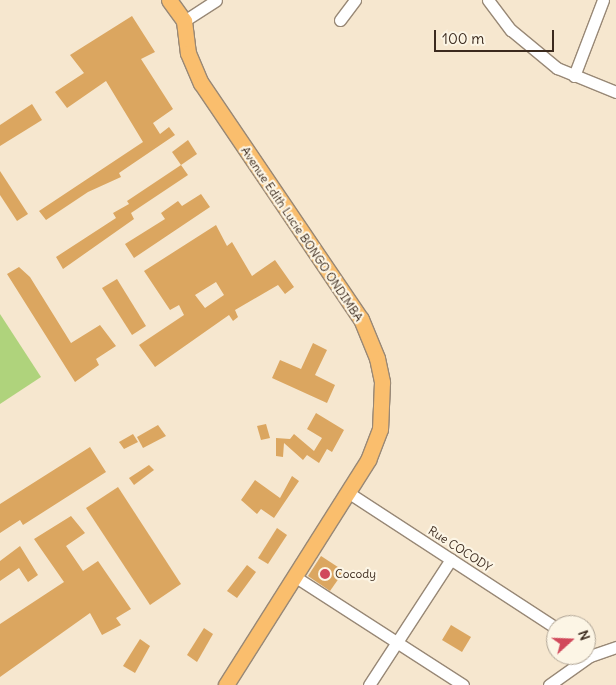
<!DOCTYPE html>
<html>
<head>
<meta charset="utf-8">
<style>
  body { margin:0 }
  #map { position:relative; width:616px; height:685px; overflow:hidden; background:#f6e7cf; font-family:Delius,sans-serif }
  div>[style] { position:absolute }
  [style*='--x'] { left:calc(var(--x)*1px); top:calc(var(--y)*1px); width:calc(var(--w)*1px); rotate:calc(var(--a)*1deg) }
  .green>* { inset:0; background:#afd37c }
  .building>* { inset:0; background:#dba660 }
  .roads { filter:drop-shadow(1px 0 #988876) drop-shadow(-1px 0 #988876) drop-shadow(0 1px #988876) drop-shadow(0 -1px #988876) }
  .minor>* { height:11px; margin:-5.5px; padding:0 5.5px; transform-origin:5.5px; border-radius:5.5px; background:#fff }
  .major>* { height:15px; margin:-7.5px; padding:0 7.5px; transform-origin:7.5px; border-radius:7.5px; background:#fabe6d }
  .dots>* { width:14px; height:14px; translate:-50% -50%; box-sizing:border-box; border:2px solid #fcf5e5; border-radius:50% }
  span { translate:-50% -50%; white-space:nowrap; text-align:center; line-height:1.15; -webkit-text-stroke:4.5px #fcf5e5; paint-order:stroke }
  .street-label { font-size:12px; color:#3b2a1e }
  .poi-label { font-size:12px; color:#3b2a1e }
  .left { translate:0 -50%; text-align:left }
  .north { position:absolute; left:546px; top:615px; width:50px; height:50px; box-sizing:border-box; background:#fcf5e5; border:1px solid #afa495; border-radius:50%; rotate:70deg; font-size:14px; font-weight:700; line-height:20px; text-align:center; color:#3b2a1e }
  .north::after { content:''; display:block; margin:auto; width:18px; height:22px; background:#d1495b; clip-path:polygon(50% 0,100% 100%,50% 72%,0 100%) }
  .scale { position:absolute; left:434px; top:30px; width:120px; height:22px; box-sizing:border-box; border:2px solid #3b2a1e; border-top:0; padding-left:6px; font-size:15px; line-height:18px; white-space:nowrap; color:#3b2a1e; -webkit-text-stroke:4px #fcf5e5; paint-order:stroke }
</style>
</head>
<body>
<div id="map">
  <div class="green">
    <div style="clip-path:polygon(0 314px,41px 377px,0 404px)"></div>
  </div>
  <div class="building">
    <div style="clip-path:polygon(132px 16px,155px 52px,141px 59px,173px 109px,153px 123px,160px 134px,169px 127px,175px 135px,119px 173px,121px 177px,88px 192px,46px 220px,39px 211px,143px 142px,106px 81px,67px 108px,55px 92px,84px 73px,70px 55px)"></div>
    <div style="clip-path:polygon(32px 104px,42px 120px,0 146px,0 125px)"></div>
    <div style="clip-path:polygon(188px 140px,197px 154px,181px 165px,172px 152px)"></div>
    <div style="clip-path:polygon(181px 165px,188px 175px,131px 213px,134px 219px,63px 269px,56px 257px,116px 218px,113px 213px,129px 204px,127px 201px)"></div>
    <div style="clip-path:polygon(0 171px,28px 214px,17px 221px,0 195px)"></div>
    <div style="clip-path:polygon(201px 194px,210px 207px,134px 258px,125px 244px,165px 219px,161px 213px,178px 201px,182px 206px)"></div>
    <div style="clip-path:polygon(evenodd,216px 225px,227px 246px,232px 242px,252px 276px,275px 260px,294px 287px,285px 294px,278px 285px,235px 310px,238px 317px,233px 321px,229px 315px,155px 367px,139px 345px,184px 315px,179px 305px,170px 310px,144px 271px,216px 225px,216px 282px,224px 295px,205px 308px,195px 295px,216px 282px)"></div>
    <div style="clip-path:polygon(19px 267px,30px 277px,71px 343px,100px 325px,116px 346px,96px 359px,99px 365px,75px 382px,7px 274px)"></div>
    <div style="clip-path:polygon(117px 279px,146px 326px,132px 335px,102px 288px)"></div>
    <div style="clip-path:polygon(313px 343px,327px 350px,315px 375px,335px 385px,327px 403px,272px 378px,280px 360px,301px 369px)"></div>
    <div style="clip-path:polygon(316px 413px,344px 430px,332px 452px,327px 449px,319px 463px,307px 455px,303px 460px,284px 443px,283px 457px,276px 456px,276px 438px,290px 439px,294px 434px,314px 451px,322px 438px,307px 429px)"></div>
    <div style="clip-path:polygon(266px 424px,270px 438px,261px 440px,257px 426px)"></div>
    <div style="clip-path:polygon(158px 425px,166px 436px,143px 448px,137px 437px)"></div>
    <div style="clip-path:polygon(133px 434px,138px 442px,124px 449px,119px 442px)"></div>
    <div style="clip-path:polygon(90px 447px,106px 472px,23px 525px,20px 520px,0 533px,0 504px)"></div>
    <div style="clip-path:polygon(149px 465px,154px 470px,134px 485px,129px 478px)"></div>
    <div style="clip-path:polygon(292px 476px,299px 481px,274px 518px,261px 509px,257px 514px,241px 500px,255px 480px,280px 498px)"></div>
    <div style="clip-path:polygon(118px 487px,181px 584px,150px 605px,86px 508px)"></div>
    <div style="clip-path:polygon(71px 516px,85px 533px,66px 546px,83px 571px,98px 561px,131px 609px,116px 618px,121px 625px,102px 635px,90px 613px,0 677px,0 624px,64px 582px,34px 539px)"></div>
    <div style="clip-path:polygon(277px 528px,287px 535px,268px 564px,258px 558px)"></div>
    <div style="clip-path:polygon(20px 546px,38px 575px,28px 582px,19px 568px,0 581px,0 561px)"></div>
    <div style="clip-path:polygon(321px 556px,344px 571px,330px 591px,308px 576px)"></div>
    <div style="clip-path:polygon(247px 565px,256px 572px,237px 598px,227px 591px)"></div>
    <div style="clip-path:polygon(451px 625px,471px 637px,462px 652px,442px 640px)"></div>
    <div style="clip-path:polygon(204px 628px,213px 634px,197px 662px,187px 655px)"></div>
    <div style="clip-path:polygon(140px 639px,150px 646px,135px 673px,123px 666px)"></div>
  </div>
  <div class="roads">
    <div class="minor">
      <div style="--x:488;--y:0;--w:38;--a:53"></div>
      <div style="--x:511;--y:30;--w:60;--a:39.6"></div>
      <div style="--x:557;--y:68;--w:64;--a:22.1"></div>
      <div style="--x:340;--y:20;--w:25;--a:-53"></div>
      <div style="--x:184;--y:21;--w:38;--a:-33"></div>
      <div style="--x:574;--y:76;--w:81;--a:-69.1"></div>
      <div style="--x:349;--y:493;--w:247;--a:33.1"></div>
      <div style="--x:294;--y:576;--w:201;--a:32.8"></div>
      <div style="--x:369;--y:685;--w:150;--a:-56.9"></div>
      <div style="--x:549;--y:685;--w:50;--a:-35.3"></div>
      <div style="--x:590;--y:656;--w:28;--a:-19"></div>
    </div>
    <div class="major">
      <div style="--x:169;--y:0;--w:26;--a:54"></div>
      <div style="--x:184;--y:21;--w:32;--a:83"></div>
      <div style="--x:188;--y:53;--w:33;--a:67"></div>
      <div style="--x:201;--y:83;--w:285;--a:55.9"></div>
      <div style="--x:361;--y:319;--w:42;--a:67.7"></div>
      <div style="--x:377;--y:358;--w:25;--a:78"></div>
      <div style="--x:382;--y:382;--w:47;--a:92.4"></div>
      <div style="--x:380;--y:429;--w:33;--a:111"></div>
      <div style="--x:368;--y:460;--w:266;--a:122.3"></div>
    </div>
  </div>
  <div class="dots">
    <div style="left:325px;top:574px;background:#d1495b"></div>
  </div>
  <div class="street-label">
    <span style="left:302px;top:234px;rotate:56deg">Avenue Edith Lucie BONGO ONDIMBA</span>
    <span style="left:460px;top:549px;rotate:33deg">Rue COCODY</span>
  </div>
  <div class="poi-label">
    <span class="left" style="left:335px;top:574px">Cocody</span>
  </div>
  <div class="north">N</div>
  <div class="scale">100 m</div>
</div>
</body>
</html>
